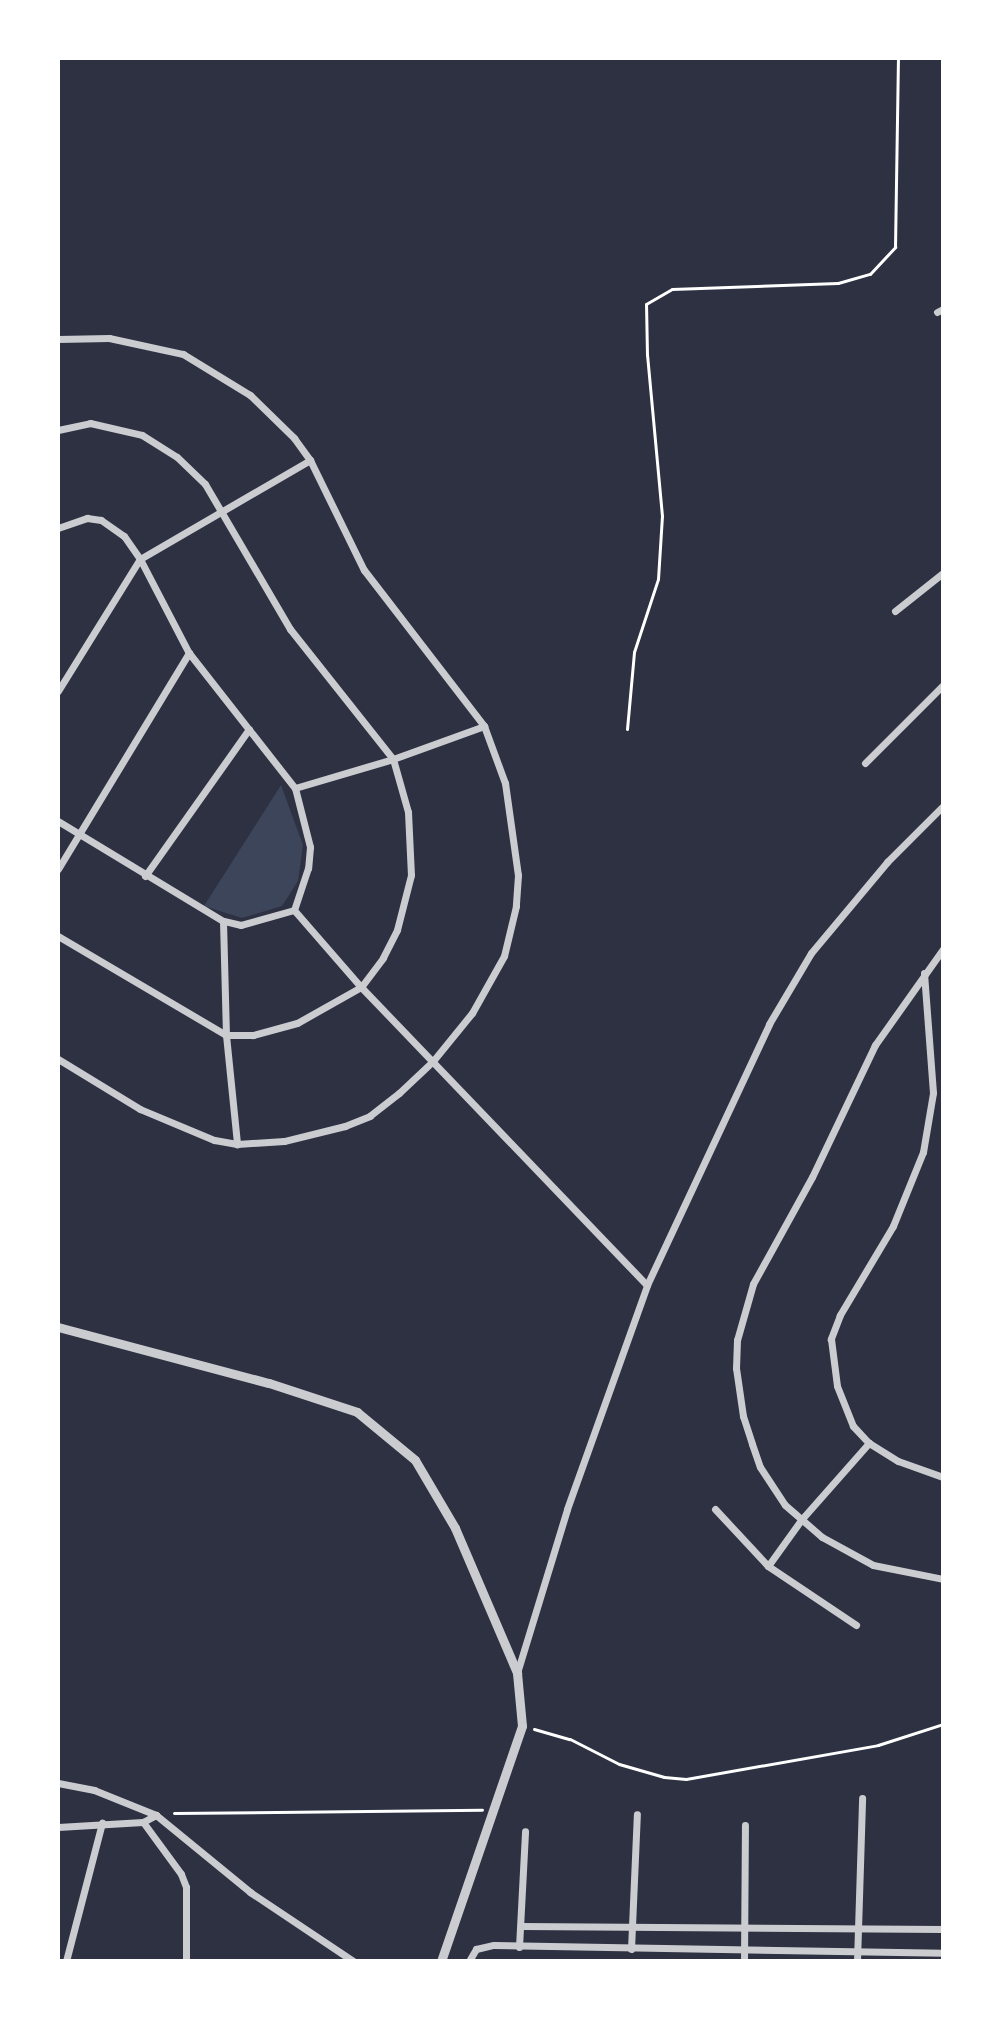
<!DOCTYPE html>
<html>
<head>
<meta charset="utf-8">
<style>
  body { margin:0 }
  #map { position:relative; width:1001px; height:2019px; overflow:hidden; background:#2d3142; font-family:"Source Sans 3",sans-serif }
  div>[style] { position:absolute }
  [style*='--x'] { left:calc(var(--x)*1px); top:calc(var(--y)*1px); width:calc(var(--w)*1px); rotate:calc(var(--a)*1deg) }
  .green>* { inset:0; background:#3c4559 }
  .path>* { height:3px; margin:-1.5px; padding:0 1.5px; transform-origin:1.5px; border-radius:1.5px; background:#fff }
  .minor>* { height:7px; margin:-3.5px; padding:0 3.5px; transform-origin:3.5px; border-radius:3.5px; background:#caccd0 }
  .tertiary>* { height:9px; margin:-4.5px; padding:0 4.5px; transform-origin:4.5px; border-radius:4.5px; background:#caccd0 }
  span { translate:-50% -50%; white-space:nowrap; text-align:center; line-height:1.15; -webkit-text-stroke:6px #fff; paint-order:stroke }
  .frame { position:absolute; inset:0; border:60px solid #fff; pointer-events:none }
</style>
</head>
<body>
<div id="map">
  <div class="green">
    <div style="clip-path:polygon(281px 785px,303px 845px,298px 881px,282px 906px,242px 918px,204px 906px)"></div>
  </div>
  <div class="path">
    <div style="--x:627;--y:729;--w:77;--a:-84.8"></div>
    <div style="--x:634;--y:652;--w:77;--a:-71.8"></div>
    <div style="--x:658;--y:579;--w:63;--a:-86.4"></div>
    <div style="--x:662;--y:516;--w:162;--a:-95.3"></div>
    <div style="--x:647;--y:355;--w:51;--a:-91.1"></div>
    <div style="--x:646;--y:304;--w:30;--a:-30"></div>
    <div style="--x:672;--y:289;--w:166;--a:-2.1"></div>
    <div style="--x:838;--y:283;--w:33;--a:-16"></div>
    <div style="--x:870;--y:274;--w:37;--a:-47"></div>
    <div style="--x:895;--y:247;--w:189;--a:-89.1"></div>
    <div style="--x:534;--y:1729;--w:37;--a:16"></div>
    <div style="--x:570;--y:1739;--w:55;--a:27"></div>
    <div style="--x:619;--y:1764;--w:47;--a:16.1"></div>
    <div style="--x:664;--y:1777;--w:22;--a:5"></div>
    <div style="--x:686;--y:1779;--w:195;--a:-10"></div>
    <div style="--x:878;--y:1745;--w:68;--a:-17.9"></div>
    <div style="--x:174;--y:1813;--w:308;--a:-0.6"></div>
  </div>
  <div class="minor">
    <div style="--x:937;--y:312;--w:7;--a:-27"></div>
    <div style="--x:58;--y:339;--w:51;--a:-1.1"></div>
    <div style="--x:109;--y:338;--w:76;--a:12.2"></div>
    <div style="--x:183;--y:354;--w:79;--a:31.5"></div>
    <div style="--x:250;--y:395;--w:62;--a:44.3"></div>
    <div style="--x:294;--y:438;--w:27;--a:54"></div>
    <div style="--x:310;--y:460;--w:123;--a:63.9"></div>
    <div style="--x:364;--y:570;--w:197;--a:52.4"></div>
    <div style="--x:484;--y:726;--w:61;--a:69.8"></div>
    <div style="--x:505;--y:783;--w:93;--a:82"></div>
    <div style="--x:518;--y:875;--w:31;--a:94"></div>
    <div style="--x:516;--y:906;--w:51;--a:103.5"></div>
    <div style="--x:504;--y:956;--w:65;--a:119.3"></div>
    <div style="--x:472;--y:1013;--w:62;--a:129.1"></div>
    <div style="--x:433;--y:1061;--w:47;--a:136.7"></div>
    <div style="--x:399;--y:1093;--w:37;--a:142"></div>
    <div style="--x:370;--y:1116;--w:27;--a:158"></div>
    <div style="--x:345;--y:1126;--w:63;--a:166.2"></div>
    <div style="--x:284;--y:1141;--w:47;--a:176.3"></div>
    <div style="--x:237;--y:1144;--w:23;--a:-170"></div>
    <div style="--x:214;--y:1140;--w:80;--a:-157.3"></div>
    <div style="--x:140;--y:1109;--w:96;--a:-148.6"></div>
    <div style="--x:58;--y:430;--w:33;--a:-12"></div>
    <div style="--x:90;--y:423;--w:53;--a:13"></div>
    <div style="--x:142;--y:435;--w:41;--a:32.2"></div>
    <div style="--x:177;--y:457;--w:39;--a:44"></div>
    <div style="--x:205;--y:484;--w:168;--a:59.6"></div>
    <div style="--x:290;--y:629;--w:166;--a:51.6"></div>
    <div style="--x:393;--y:759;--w:55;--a:74.2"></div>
    <div style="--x:408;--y:812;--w:63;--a:87.3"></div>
    <div style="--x:411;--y:875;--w:57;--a:104.3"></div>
    <div style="--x:397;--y:930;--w:31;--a:117"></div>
    <div style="--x:383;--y:958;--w:36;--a:127"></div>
    <div style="--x:361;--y:987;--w:73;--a:150.6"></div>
    <div style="--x:297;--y:1023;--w:46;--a:164.7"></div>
    <div style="--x:253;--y:1035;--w:27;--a:180"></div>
    <div style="--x:226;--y:1035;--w:195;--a:-149.5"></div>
    <div style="--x:58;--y:528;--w:31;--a:-19"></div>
    <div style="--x:87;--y:518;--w:14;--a:8"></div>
    <div style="--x:101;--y:520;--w:28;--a:35"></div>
    <div style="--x:124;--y:536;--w:28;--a:55"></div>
    <div style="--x:140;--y:559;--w:106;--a:62.5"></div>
    <div style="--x:189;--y:653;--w:172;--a:51.9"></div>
    <div style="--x:295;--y:788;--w:61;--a:75.7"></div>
    <div style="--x:310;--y:847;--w:21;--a:95"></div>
    <div style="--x:308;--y:868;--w:44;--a:108.4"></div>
    <div style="--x:294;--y:910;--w:55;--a:164.2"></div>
    <div style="--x:241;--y:925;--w:18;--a:-167"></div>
    <div style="--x:223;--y:921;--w:193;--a:-148.8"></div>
    <div style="--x:895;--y:611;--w:61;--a:-38.4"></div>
    <div style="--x:58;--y:691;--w:155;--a:-58.2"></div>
    <div style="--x:140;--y:559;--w:197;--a:-30.2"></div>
    <div style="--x:865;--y:763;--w:110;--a:-45"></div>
    <div style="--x:295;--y:788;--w:102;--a:-16.5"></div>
    <div style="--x:393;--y:759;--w:97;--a:-19.9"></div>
    <div style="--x:58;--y:869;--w:253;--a:-58.8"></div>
    <div style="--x:145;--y:876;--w:180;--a:-54.7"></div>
    <div style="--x:294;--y:910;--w:102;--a:49"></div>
    <div style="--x:361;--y:987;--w:413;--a:46.2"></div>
    <div style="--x:223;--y:921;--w:114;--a:88.5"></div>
    <div style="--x:226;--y:1035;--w:110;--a:84.2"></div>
    <div style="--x:943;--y:949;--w:118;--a:125.3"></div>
    <div style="--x:875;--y:1045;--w:146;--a:115.5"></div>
    <div style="--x:812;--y:1177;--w:122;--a:118.9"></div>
    <div style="--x:753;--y:1284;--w:58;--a:105.9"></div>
    <div style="--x:737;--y:1340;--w:28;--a:92"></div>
    <div style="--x:736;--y:1368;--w:49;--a:81.7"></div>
    <div style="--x:743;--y:1416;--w:29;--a:72"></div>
    <div style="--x:752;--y:1444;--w:24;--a:71"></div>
    <div style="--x:760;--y:1467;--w:45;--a:56.7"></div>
    <div style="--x:785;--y:1505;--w:49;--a:40.9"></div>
    <div style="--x:822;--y:1537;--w:58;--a:28.8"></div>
    <div style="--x:873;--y:1565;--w:71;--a:11.3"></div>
    <div style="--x:924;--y:973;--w:120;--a:85.7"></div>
    <div style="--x:933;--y:1093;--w:60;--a:99.6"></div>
    <div style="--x:923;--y:1152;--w:80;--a:112.1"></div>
    <div style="--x:893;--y:1226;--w:104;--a:120.8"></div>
    <div style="--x:840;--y:1315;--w:26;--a:111"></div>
    <div style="--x:831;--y:1339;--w:47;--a:82.7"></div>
    <div style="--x:837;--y:1386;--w:43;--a:68.2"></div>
    <div style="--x:853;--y:1426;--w:23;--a:47"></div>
    <div style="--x:869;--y:1443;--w:34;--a:32"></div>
    <div style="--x:898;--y:1461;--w:48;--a:19.6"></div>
    <div style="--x:715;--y:1509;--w:78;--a:47.1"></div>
    <div style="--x:768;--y:1566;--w:106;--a:33.8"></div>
    <div style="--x:768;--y:1566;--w:57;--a:-54.3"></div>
    <div style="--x:801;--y:1520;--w:103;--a:-48.6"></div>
    <div style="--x:517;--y:1673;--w:171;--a:-73"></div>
    <div style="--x:567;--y:1509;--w:238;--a:-70.3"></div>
    <div style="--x:647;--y:1285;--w:288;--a:-64.9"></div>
    <div style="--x:769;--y:1024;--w:82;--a:-59.4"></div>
    <div style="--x:811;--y:953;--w:119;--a:-50.1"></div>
    <div style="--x:887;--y:862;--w:79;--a:-45"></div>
    <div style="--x:58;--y:1783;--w:37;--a:11"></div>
    <div style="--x:94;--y:1790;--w:67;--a:22"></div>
    <div style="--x:156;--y:1815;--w:122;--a:39.3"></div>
    <div style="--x:250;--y:1892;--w:124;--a:33.8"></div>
    <div style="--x:143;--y:1822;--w:64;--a:53.8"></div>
    <div style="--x:181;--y:1874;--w:14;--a:69"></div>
    <div style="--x:186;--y:1887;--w:74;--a:90"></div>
    <div style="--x:58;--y:1827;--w:85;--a:-3.4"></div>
    <div style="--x:143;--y:1822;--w:15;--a:-28"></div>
    <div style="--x:521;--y:1926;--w:422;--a:0.4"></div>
    <div style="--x:519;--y:1947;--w:116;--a:-87"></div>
    <div style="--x:631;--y:1949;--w:135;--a:-87.5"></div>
    <div style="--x:66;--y:1961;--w:143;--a:-75.4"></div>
    <div style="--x:469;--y:1961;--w:14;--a:-60"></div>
    <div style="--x:476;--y:1949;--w:18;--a:-13"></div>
    <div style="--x:494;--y:1945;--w:449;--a:1"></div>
    <div style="--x:744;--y:1961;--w:136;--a:-89.6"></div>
    <div style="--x:857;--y:1961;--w:163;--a:-88.2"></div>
  </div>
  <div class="tertiary">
    <div style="--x:58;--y:1327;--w:218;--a:14.9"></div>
    <div style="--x:269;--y:1383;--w:93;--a:18.2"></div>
    <div style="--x:357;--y:1412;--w:75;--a:39.6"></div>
    <div style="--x:415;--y:1460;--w:79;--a:59.5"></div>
    <div style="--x:455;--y:1528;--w:158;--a:66.8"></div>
    <div style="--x:517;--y:1673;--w:53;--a:84.6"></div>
    <div style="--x:522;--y:1726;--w:249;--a:109"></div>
  </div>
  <div class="frame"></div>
</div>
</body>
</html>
